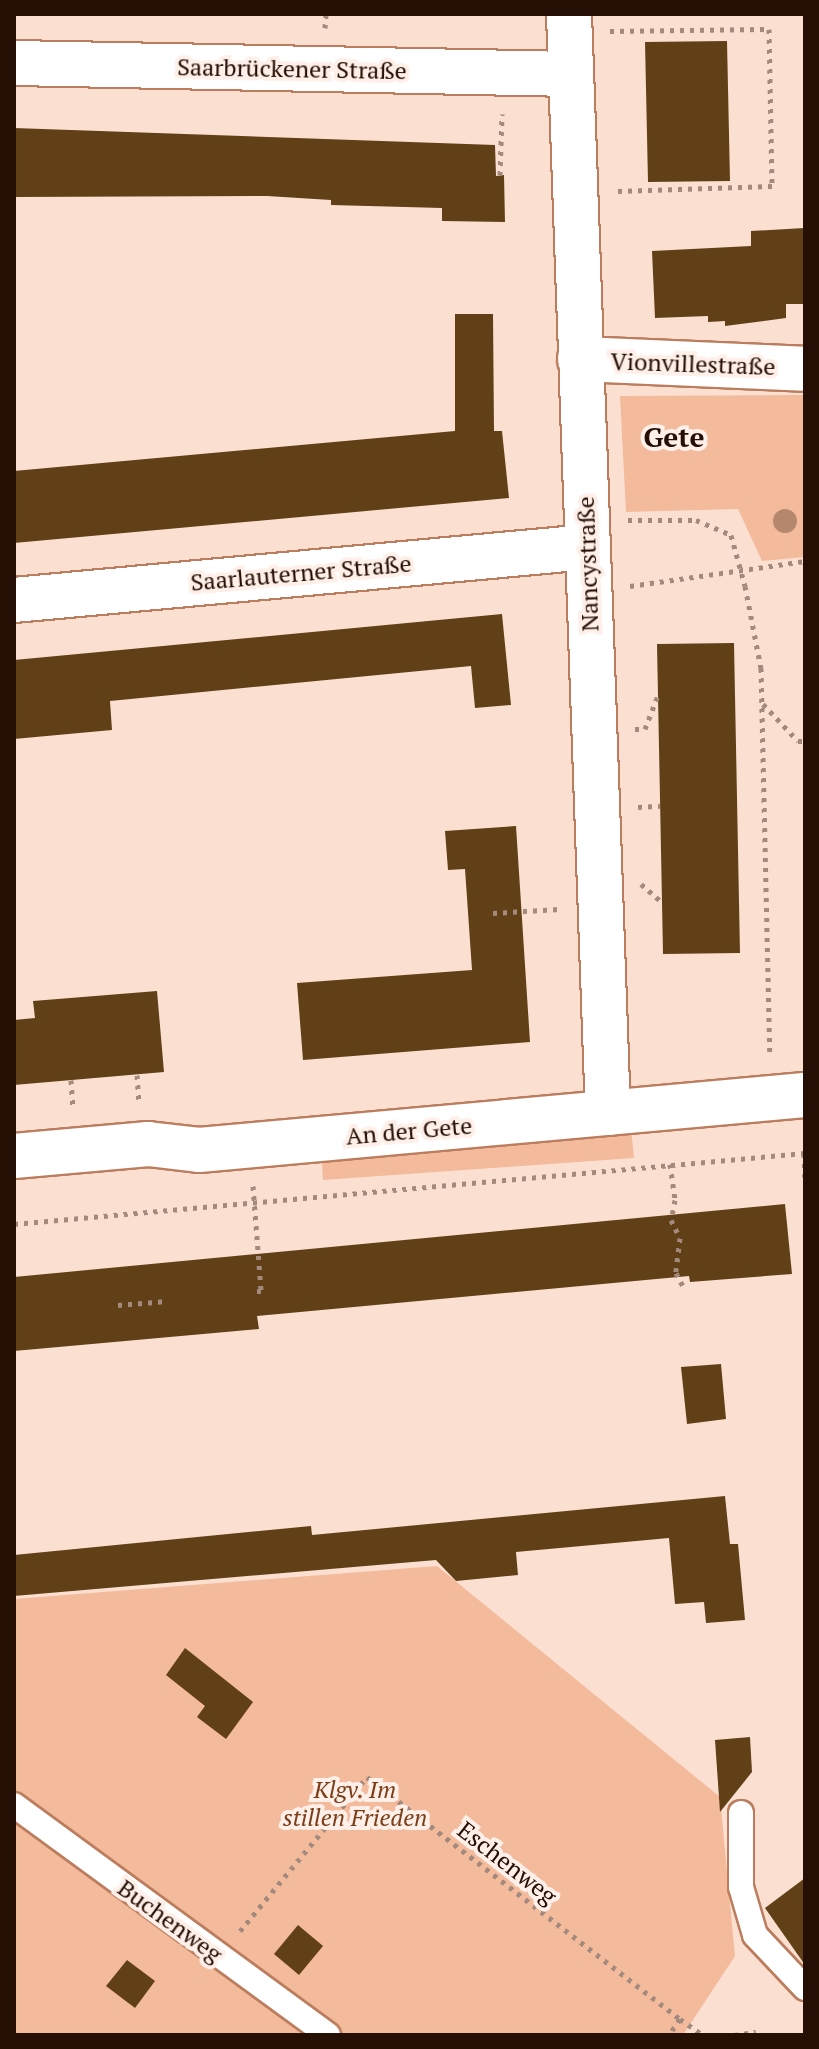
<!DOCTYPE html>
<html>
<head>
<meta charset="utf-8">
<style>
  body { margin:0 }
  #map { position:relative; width:819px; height:2049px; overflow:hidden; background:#fbe0d2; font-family:"PT Serif",serif }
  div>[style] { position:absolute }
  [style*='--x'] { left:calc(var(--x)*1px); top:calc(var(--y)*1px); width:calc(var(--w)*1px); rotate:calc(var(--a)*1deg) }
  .green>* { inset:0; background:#f4ba9c }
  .building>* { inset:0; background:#614017 }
  .path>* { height:5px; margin-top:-2.5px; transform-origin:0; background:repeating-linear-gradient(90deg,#a38a7d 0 4px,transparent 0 10px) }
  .roads { filter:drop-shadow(2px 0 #bb7d5d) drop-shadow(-2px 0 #bb7d5d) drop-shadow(0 2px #bb7d5d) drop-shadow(0 -2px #bb7d5d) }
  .service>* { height:24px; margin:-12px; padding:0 12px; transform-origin:12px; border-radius:12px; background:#fff }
  .minor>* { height:44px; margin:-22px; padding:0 22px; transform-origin:22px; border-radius:22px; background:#fff }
  .trees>* { width:24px; height:24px; margin:-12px; border-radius:50%; background:#b5876c }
  span { translate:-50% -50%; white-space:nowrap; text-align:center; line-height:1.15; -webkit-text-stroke:8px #fef0e9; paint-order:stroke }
  .street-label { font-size:24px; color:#250e03 }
  .park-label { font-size:24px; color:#7c3e18; font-style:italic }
  .quarter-label { font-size:28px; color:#250e03; font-weight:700 }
  .frame { position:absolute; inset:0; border:16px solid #250e03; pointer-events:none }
</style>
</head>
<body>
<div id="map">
  <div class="green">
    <div style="clip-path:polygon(805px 395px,805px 557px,762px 561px,738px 509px,626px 512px,620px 396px)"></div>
    <div style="clip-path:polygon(630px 1118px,634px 1158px,323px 1180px,321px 1147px)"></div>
    <div style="clip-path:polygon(437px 1566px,720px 1797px,735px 1956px,683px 2035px,14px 2035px,14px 1599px)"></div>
  </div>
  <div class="building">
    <div style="clip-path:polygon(727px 41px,730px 181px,648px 182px,645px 42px)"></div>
    <div style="clip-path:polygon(14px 128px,495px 145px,496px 176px,504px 175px,505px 222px,442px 221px,442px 208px,331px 205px,331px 200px,267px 196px,14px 197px)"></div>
    <div style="clip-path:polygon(804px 228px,805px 304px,786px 304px,786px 318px,725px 326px,725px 321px,708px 322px,708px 316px,655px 318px,652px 251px,751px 246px,751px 231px)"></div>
    <div style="clip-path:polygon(455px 314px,493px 314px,494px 431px,502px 431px,509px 498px,14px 543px,14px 471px,455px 431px)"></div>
    <div style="clip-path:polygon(502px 614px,511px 705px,475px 708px,471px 666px,110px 701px,112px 730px,14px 739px,14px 660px)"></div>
    <div style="clip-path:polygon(734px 643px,740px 953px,663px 954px,657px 644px)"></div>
    <div style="clip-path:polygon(516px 826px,530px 1042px,303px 1060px,297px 983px,472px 970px,465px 869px,448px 870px,445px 831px)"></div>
    <div style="clip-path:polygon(157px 991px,164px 1072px,14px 1085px,14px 1020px,35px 1018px,33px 1001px)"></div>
    <div style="clip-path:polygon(785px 1204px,792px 1274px,690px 1282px,689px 1276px,257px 1316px,259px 1329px,14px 1351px,14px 1277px)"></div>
    <div style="clip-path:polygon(721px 1364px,726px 1419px,687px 1424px,681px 1367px)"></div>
    <div style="clip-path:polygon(725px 1496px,730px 1544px,738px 1544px,745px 1620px,706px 1623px,704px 1602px,675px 1604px,669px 1538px,516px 1552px,518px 1575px,456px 1581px,436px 1560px,14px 1596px,14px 1555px,311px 1526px,312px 1535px)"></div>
    <div style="clip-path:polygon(185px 1648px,253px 1702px,226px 1739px,197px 1717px,205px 1706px,166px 1675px)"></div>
    <div style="clip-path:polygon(750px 1737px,752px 1772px,720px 1812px,715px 1740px)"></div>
    <div style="clip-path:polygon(805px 1878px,805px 1965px,765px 1908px)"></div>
    <div style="clip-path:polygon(298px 1925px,323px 1946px,299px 1975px,274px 1954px)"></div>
    <div style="clip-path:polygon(127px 1960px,155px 1981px,135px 2008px,106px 1986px)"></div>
  </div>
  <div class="path">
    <div style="--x:325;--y:28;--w:14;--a:-86"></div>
    <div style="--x:610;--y:31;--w:159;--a:-0.7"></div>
    <div style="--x:769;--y:29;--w:157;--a:88.9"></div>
    <div style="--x:772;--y:186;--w:154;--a:178.1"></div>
    <div style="--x:500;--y:175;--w:61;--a:-88.1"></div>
    <div style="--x:628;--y:520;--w:68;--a:0"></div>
    <div style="--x:696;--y:520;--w:38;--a:23"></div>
    <div style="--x:731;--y:535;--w:53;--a:74.6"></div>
    <div style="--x:745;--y:586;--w:84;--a:79"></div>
    <div style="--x:761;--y:668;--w:387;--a:88.7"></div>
    <div style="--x:630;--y:586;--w:177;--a:-8.1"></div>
    <div style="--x:763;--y:704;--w:51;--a:46.6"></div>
    <div style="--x:798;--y:741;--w:7;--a:0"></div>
    <div style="--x:635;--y:729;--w:10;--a:0"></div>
    <div style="--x:645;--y:729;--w:36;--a:-69"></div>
    <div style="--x:638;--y:807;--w:22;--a:-3"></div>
    <div style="--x:641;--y:884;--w:28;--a:41"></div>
    <div style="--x:493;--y:913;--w:67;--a:-3.4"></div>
    <div style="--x:137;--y:1075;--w:27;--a:86"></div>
    <div style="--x:71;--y:1080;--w:27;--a:86"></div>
    <div style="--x:804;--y:1153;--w:28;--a:88"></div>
    <div style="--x:670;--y:1164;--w:36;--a:82"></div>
    <div style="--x:675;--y:1200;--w:20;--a:101"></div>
    <div style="--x:671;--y:1220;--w:20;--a:63"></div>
    <div style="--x:680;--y:1238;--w:35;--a:97"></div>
    <div style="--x:676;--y:1273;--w:15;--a:62"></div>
    <div style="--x:253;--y:1186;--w:105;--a:85.6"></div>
    <div style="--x:261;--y:1291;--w:6;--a:180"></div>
    <div style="--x:14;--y:1224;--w:794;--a:-5.13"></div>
    <div style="--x:118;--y:1305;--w:49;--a:-4.7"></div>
    <div style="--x:240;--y:1931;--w:200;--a:-50.5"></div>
    <div style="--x:367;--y:1777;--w:396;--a:37.7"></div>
    <div style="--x:680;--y:2019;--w:19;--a:125"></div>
    <div style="--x:680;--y:2019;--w:28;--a:35"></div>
    <div style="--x:734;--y:2035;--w:22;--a:-8"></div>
  </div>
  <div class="roads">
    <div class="service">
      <div style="--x:14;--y:1805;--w:389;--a:36.2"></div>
      <div style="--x:741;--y:1813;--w:74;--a:90"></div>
      <div style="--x:741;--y:1887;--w:50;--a:73.7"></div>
      <div style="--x:755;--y:1935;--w:73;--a:46.7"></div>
    </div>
    <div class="minor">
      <div style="--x:569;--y:14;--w:1100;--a:87.97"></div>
      <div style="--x:14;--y:63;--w:557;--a:1.13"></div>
      <div style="--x:580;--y:359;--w:225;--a:2.5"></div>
      <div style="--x:14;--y:600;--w:576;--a:-5.28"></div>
      <div style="--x:14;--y:1156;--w:135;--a:-5.1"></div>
      <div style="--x:148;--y:1144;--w:51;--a:6.7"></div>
      <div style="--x:199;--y:1150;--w:608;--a:-5.19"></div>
    </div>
  </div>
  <div class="trees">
    <div style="left:785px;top:521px"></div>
  </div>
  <div class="street-label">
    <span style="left:292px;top:69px;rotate:1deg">Saarbrückener Straße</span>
    <span style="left:693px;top:364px;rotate:2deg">Vionvillestraße</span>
    <span style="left:588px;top:564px;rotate:-92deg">Nancystraße</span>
    <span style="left:301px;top:573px;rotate:-5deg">Saarlauterner Straße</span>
    <span style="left:409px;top:1131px;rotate:-5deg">An der Gete</span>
    <span style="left:507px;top:1863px;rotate:38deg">Eschenweg</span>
    <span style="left:170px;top:1921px;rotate:36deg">Buchenweg</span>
  </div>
  <div class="park-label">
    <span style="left:355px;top:1804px">Klgv. Im<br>stillen Frieden</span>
  </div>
  <div class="quarter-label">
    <span style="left:674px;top:437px">Gete</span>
  </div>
  <div class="frame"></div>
</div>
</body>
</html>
